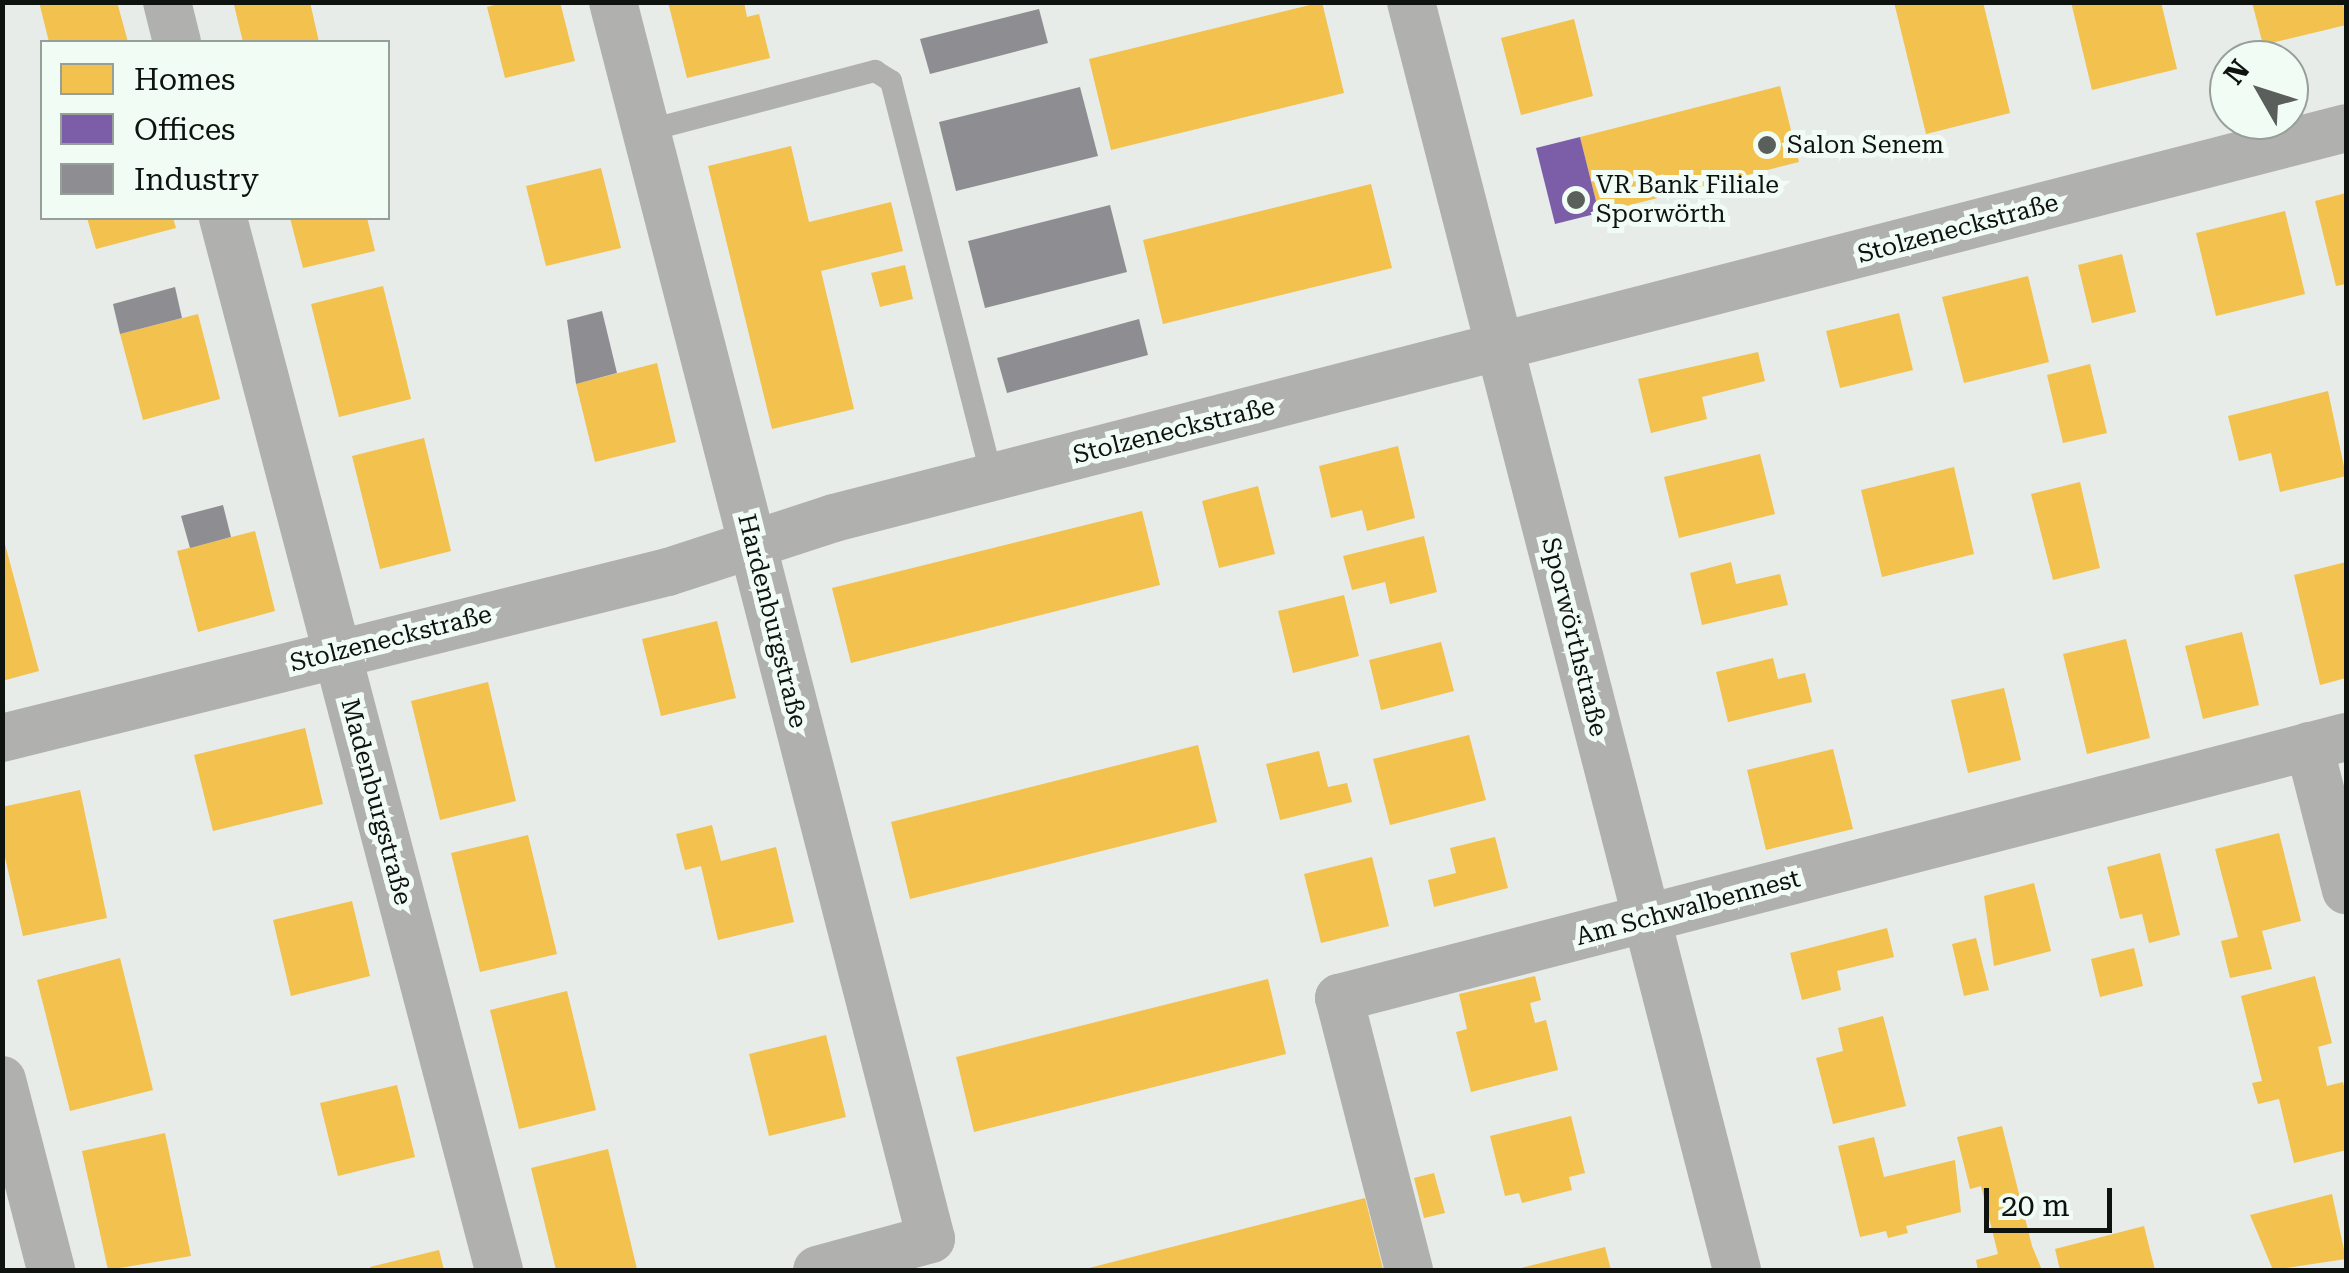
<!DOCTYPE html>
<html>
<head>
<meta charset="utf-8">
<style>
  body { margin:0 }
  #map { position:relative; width:2349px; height:1273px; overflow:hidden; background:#e7ece9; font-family:"Roboto Serif",serif }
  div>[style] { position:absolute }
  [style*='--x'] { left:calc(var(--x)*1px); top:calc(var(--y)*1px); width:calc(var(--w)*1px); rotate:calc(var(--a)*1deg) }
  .homes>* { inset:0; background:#f2c14e }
  .offices>* { inset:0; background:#7b5ea7 }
  .industry>* { inset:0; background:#8d8d92 }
  .lane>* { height:22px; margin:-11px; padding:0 11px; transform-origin:11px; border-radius:11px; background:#b0b0af }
  .street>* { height:48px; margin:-24px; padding:0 24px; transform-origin:24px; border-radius:24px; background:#b0b0af }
  .dots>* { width:28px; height:28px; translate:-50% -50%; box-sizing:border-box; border:5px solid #f1fcf5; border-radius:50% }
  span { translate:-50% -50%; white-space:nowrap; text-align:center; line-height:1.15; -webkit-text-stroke:10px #f1fcf5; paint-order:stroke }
  .poi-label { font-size:25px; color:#0f1310 }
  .left { translate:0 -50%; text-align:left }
  .street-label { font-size:25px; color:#0f1310 }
  .frame { position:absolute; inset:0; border:5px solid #0f1310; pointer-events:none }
  .legend { position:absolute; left:40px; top:40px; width:350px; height:180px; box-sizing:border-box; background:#f1fcf5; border:2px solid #979f99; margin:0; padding:12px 18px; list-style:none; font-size:30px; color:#0f1310 }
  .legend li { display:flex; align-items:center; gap:20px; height:50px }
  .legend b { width:50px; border:2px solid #979f99 }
  .north { position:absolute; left:2209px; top:40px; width:100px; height:100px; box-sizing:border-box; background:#f1fcf5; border:2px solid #979f99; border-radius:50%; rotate:309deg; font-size:28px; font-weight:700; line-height:40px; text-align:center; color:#0f1310 }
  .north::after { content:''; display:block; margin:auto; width:35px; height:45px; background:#5b5f5c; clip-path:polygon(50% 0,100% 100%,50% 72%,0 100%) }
  .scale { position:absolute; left:1984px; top:1188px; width:128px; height:45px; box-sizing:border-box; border:5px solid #0f1310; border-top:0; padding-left:12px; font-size:30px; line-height:35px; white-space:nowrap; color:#0f1310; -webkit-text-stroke:8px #f1fcf5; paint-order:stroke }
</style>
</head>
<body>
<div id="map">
  <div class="homes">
    <div style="clip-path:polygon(39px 2px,117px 2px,128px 42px,49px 42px)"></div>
    <div style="clip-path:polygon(246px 2px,310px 2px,319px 42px,243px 42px,234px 5px)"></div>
    <div style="clip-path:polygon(505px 2px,560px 2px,575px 61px,505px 78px,487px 7px)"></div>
    <div style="clip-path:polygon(668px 2px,744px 2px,747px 17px,759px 14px,770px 58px,687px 78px)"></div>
    <div style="clip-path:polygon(1322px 2px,1344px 93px,1111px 150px,1089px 59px)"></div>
    <div style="clip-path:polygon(1894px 2px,1983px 2px,2010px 113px,1926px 134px)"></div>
    <div style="clip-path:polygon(2071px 2px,2161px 2px,2177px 69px,2092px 90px)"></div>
    <div style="clip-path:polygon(2252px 2px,2343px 2px,2346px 25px,2263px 45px)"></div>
    <div style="clip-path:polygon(1574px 19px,1593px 96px,1521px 115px,1501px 38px)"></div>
    <div style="clip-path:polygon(1780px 86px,1799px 162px,1599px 213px,1580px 137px)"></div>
    <div style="clip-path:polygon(791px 146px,809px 222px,891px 202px,903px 251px,821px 271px,854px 409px,772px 429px,708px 166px)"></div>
    <div style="clip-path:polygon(601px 168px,621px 248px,546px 266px,526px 186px)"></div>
    <div style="clip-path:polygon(1371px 184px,1392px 268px,1163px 324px,1143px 240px)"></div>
    <div style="clip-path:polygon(2346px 193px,2346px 284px,2336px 286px,2315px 201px)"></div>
    <div style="clip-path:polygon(2285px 211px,2305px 294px,2216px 316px,2196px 233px)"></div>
    <div style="clip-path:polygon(87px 218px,173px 218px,176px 228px,96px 249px)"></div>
    <div style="clip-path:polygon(290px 218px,367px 218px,375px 251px,303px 268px)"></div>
    <div style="clip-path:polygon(2122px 254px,2136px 312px,2092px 323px,2078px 265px)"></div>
    <div style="clip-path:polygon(905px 265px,913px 299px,880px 307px,871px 273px)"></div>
    <div style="clip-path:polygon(2028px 276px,2049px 362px,1964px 383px,1942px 297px)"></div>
    <div style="clip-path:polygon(383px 286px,411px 399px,339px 417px,311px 304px)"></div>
    <div style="clip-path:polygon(1899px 313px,1913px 370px,1840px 388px,1826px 331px)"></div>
    <div style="clip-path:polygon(198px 314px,220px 399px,143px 420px,120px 334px)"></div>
    <div style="clip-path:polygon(1758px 352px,1765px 381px,1702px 397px,1707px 419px,1651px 433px,1638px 379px)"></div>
    <div style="clip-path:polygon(657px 363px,676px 442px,595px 462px,576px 384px)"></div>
    <div style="clip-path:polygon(2090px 364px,2107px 433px,2063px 443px,2047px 375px)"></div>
    <div style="clip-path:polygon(2328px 391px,2346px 476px,2280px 492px,2271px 453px,2239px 461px,2228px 416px)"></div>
    <div style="clip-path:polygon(424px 438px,451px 551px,380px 569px,352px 456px)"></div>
    <div style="clip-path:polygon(1398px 446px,1415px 518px,1367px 531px,1362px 510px,1331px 518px,1319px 466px)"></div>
    <div style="clip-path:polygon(1760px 454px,1775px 514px,1679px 538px,1664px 477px)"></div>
    <div style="clip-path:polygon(1954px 467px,1974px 554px,1882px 577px,1861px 490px)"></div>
    <div style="clip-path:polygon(2080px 482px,2100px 568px,2053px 580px,2031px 494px)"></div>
    <div style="clip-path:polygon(1258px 486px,1275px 554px,1219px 568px,1202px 501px)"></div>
    <div style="clip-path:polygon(1142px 511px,1160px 585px,851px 663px,832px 588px)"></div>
    <div style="clip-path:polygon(255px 531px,275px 611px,198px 632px,177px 551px)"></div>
    <div style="clip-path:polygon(2px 533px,39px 671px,2px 681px)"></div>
    <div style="clip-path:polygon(1424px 536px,1437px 592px,1390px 604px,1385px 582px,1352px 590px,1343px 556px)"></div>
    <div style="clip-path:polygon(1731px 562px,1736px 584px,1780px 574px,1788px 605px,1702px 625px,1690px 573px)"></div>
    <div style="clip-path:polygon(2346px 562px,2346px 678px,2320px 685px,2294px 575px)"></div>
    <div style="clip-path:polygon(1344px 595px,1359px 656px,1293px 673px,1278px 611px)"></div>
    <div style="clip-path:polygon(717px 621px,736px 698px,661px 716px,642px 639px)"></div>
    <div style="clip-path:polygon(2242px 632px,2259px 705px,2203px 719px,2185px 646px)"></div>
    <div style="clip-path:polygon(2126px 639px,2150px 738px,2087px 754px,2063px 654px)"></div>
    <div style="clip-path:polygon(1441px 642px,1454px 691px,1381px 710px,1369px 660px)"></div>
    <div style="clip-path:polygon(1773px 658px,1778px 679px,1805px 673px,1812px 702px,1728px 722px,1716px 672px)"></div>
    <div style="clip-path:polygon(488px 682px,516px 801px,440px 820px,411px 701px)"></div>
    <div style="clip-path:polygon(2004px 688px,2021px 760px,1968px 773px,1951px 700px)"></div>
    <div style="clip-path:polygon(305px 728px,323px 804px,213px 831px,194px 755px)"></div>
    <div style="clip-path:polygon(1469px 735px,1486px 800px,1390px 825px,1373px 759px)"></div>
    <div style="clip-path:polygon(1198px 745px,1217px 822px,910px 899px,891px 822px)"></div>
    <div style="clip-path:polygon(1833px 749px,1853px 829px,1766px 850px,1747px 770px)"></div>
    <div style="clip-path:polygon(1319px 751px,1328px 787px,1347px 783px,1352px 802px,1280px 820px,1266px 764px)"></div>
    <div style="clip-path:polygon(80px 790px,107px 918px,23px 936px,2px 844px,2px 807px)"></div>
    <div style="clip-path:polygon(712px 825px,721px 861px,776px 847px,794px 922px,718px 940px,701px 866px,685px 870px,676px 834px)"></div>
    <div style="clip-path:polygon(2279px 833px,2301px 921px,2262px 931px,2272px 969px,2230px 978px,2221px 941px,2238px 937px,2215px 849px)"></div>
    <div style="clip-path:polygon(528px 835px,557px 954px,480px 972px,451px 853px)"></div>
    <div style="clip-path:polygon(1495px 837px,1508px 888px,1434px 907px,1428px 880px,1456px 873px,1450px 848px)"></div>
    <div style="clip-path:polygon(2160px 853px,2180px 935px,2149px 943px,2142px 914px,2120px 919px,2107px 867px)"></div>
    <div style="clip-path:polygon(1372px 857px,1389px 926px,1321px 943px,1304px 874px)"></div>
    <div style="clip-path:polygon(2034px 883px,2051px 951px,1994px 966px,1984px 896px)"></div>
    <div style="clip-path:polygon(352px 901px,370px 976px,291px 996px,273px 920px)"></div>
    <div style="clip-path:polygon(1887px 928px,1894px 957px,1837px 971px,1841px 990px,1802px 1000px,1790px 953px)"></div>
    <div style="clip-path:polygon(1976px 938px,1989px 990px,1964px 996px,1952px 944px)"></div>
    <div style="clip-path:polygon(2134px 948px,2143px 986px,2100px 997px,2091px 959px)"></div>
    <div style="clip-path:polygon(120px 958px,153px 1090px,70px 1111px,37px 980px)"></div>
    <div style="clip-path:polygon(1535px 976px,1541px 1000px,1530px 1003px,1535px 1023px,1546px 1020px,1558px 1070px,1471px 1092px,1456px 1032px,1467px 1029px,1459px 994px)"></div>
    <div style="clip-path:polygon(2315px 976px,2332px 1043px,2318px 1047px,2327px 1086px,2343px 1082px,2346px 1096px,2346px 1150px,2294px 1163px,2279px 1099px,2258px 1104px,2252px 1083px,2262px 1081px,2241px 996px)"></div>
    <div style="clip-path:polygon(1268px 979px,1286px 1054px,974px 1132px,956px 1057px)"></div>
    <div style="clip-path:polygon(567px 991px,596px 1110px,519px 1129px,490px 1010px)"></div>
    <div style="clip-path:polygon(1883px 1016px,1906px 1106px,1833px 1124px,1816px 1058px,1843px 1051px,1838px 1028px)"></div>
    <div style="clip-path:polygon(826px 1035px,846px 1117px,769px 1136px,749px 1054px)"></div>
    <div style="clip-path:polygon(397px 1085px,415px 1157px,338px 1176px,320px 1103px)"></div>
    <div style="clip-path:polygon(1571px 1116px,1585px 1173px,1569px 1177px,1572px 1190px,1522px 1203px,1519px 1193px,1505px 1196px,1490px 1136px)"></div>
    <div style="clip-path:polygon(2002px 1126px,2032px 1246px,2042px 1270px,1978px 1270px,1976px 1260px,1998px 1254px,1981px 1186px,1970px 1189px,1957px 1137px)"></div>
    <div style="clip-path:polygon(165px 1133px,191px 1256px,108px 1270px,82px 1151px)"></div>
    <div style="clip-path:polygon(1874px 1137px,1884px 1177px,1955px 1160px,1961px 1212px,1906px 1226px,1908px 1233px,1888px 1238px,1886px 1231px,1860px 1237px,1838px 1146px)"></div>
    <div style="clip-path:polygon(608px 1149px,637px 1269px,556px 1270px,531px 1168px)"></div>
    <div style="clip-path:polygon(1434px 1173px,1445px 1213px,1424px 1218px,1414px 1178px)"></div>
    <div style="clip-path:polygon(2332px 1194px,2346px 1259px,2273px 1270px,2250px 1215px)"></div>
    <div style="clip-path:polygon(1365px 1198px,1383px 1269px,1085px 1270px,1085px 1269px)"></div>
    <div style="clip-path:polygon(2144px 1226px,2155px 1270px,2060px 1270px,2055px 1249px)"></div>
    <div style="clip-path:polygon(1605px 1247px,1611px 1270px,1517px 1270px,1517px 1269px)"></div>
    <div style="clip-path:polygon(439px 1250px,444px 1270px,371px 1270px,370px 1267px)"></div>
  </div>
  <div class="offices">
    <div style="clip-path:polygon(1580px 137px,1599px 213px,1555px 224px,1536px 148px)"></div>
  </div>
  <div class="industry">
    <div style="clip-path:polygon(1039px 9px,1048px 43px,930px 74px,920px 39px)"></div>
    <div style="clip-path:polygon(1080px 87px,1098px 156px,956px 191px,939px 122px)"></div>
    <div style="clip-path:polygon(1110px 205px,1127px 272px,985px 308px,968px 241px)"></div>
    <div style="clip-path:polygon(175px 287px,182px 318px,120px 334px,113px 304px)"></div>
    <div style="clip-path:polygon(602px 311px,617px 373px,576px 384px,567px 320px)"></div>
    <div style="clip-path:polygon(1139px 319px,1148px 355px,1007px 393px,997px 358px)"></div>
    <div style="clip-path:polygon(223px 505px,231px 537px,190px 548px,181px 516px)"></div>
  </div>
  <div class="lane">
    <div style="--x:646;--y:131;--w:237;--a:-14.7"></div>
    <div style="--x:875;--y:71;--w:19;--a:32"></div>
    <div style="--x:891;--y:81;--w:409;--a:75.7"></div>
  </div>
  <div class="street">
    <div style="--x:167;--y:2;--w:41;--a:76"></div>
    <div style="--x:613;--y:2;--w:1277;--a:75.58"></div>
    <div style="--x:931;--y:1239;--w:118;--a:164.8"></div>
    <div style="--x:1411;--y:2;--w:1309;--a:75.58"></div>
    <div style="--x:223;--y:218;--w:1088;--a:75.3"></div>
    <div style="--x:2;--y:738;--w:686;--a:-14"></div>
    <div style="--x:668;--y:572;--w:175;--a:-18"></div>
    <div style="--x:834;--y:518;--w:1561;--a:-14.46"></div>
    <div style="--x:2309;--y:746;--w:149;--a:75.6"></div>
    <div style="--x:2;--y:1080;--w:196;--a:75.5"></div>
    <div style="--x:1409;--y:1270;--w:281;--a:-104.4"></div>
    <div style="--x:1339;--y:998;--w:1040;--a:-14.53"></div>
  </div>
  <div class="dots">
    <div style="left:1767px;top:145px;background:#5b5f5c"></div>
    <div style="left:1576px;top:200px;background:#5b5f5c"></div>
  </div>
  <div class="poi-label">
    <span class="left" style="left:1787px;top:145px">Salon Senem</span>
    <span class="left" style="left:1596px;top:200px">VR Bank Filiale<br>Sporwörth</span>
  </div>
  <div class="street-label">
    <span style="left:1958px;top:229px;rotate:-15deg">Stolzeneckstraße</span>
    <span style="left:1174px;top:431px;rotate:-14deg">Stolzeneckstraße</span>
    <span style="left:772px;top:621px;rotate:76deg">Hardenburgstraße</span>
    <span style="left:1574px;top:637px;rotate:76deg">Sporwörthstraße</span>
    <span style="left:391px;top:639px;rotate:-14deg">Stolzeneckstraße</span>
    <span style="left:376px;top:802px;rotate:75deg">Madenburgstraße</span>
    <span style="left:1688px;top:908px;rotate:-15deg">Am Schwalbennest</span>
  </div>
  <div class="frame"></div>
  <ul class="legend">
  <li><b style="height:28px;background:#f2c14e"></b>Homes</li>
  <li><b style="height:28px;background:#7b5ea7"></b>Offices</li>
  <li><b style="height:28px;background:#8d8d92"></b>Industry</li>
  </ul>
  <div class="north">N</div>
  <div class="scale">20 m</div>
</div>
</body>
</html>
